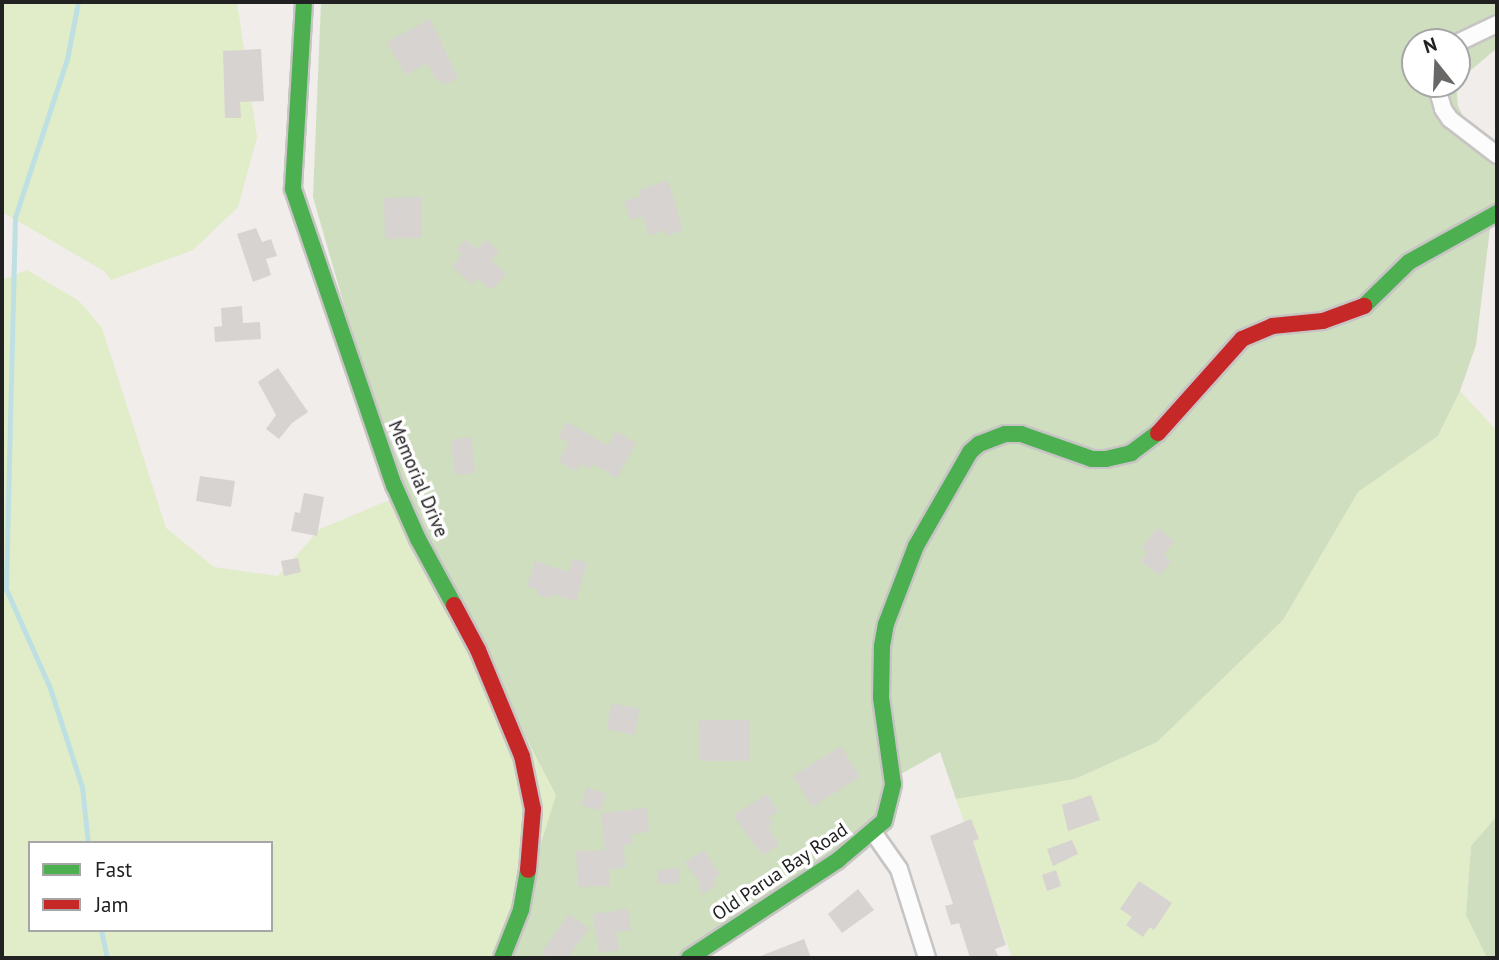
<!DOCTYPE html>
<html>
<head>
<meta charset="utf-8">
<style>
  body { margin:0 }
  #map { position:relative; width:1499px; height:960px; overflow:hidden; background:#f0edea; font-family:"PT Sans",sans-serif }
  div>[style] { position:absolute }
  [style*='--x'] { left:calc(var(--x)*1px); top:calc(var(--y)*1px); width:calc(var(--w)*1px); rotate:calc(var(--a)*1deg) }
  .grass>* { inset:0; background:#e1ecc8 }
  .forest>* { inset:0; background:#cedebf }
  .stream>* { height:5px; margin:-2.5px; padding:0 2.5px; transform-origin:2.5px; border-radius:2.5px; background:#bee0e3 }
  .building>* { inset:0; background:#d7d3d1 }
  .roads { filter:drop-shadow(2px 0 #c7c5c4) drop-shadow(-2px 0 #c7c5c4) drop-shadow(0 2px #c7c5c4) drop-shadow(0 -2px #c7c5c4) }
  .street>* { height:16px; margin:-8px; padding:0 8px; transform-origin:8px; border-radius:8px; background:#fdfcfc }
  .fast>* { height:16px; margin:-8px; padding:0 8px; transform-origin:8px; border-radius:8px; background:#4caf50 }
  .jam>* { height:16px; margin:-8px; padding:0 8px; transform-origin:8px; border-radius:8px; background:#c62828 }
  span { translate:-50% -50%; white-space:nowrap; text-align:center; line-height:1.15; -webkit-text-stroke:7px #fff; paint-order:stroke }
  .street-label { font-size:19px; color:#212121 }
  .frame { position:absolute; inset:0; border:4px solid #212121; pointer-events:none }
  .legend { position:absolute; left:28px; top:841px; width:245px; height:91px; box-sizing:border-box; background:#fff; border:2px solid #a6a6a6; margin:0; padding:9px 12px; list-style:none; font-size:21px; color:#212121 }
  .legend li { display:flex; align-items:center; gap:14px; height:35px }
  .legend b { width:35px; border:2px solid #a6a6a6 }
  .north { position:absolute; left:1401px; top:28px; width:70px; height:70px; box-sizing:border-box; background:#fff; border:2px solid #a6a6a6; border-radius:50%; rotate:342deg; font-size:19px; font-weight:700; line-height:28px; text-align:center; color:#212121 }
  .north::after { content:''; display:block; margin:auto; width:24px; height:32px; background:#696867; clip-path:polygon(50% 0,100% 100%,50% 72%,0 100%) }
</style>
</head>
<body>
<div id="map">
  <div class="grass">
    <div style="clip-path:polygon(2px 2px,237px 2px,257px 137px,238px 207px,193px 250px,111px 280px,104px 271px,2px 212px)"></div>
    <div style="clip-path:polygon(evenodd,27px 270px,79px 301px,102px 328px,166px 528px,214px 567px,278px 576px,320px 529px,399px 496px,556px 795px,505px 958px,2px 958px,2px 280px,27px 270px,30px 843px,271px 843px,271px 930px,30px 930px,30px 843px)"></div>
    <div style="clip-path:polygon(1460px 391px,1497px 431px,1497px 816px,1471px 846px,1466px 915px,1487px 958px,1012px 958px,956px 799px,1075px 779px,1157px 742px,1283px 620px,1358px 492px,1438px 436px)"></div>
  </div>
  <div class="forest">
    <div style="clip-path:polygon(321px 2px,1497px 2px,1497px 48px,1457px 82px,1457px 42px,1415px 42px,1415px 84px,1456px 84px,1458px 106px,1477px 145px,1488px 153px,1497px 169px,1497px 216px,1491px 220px,1476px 345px,1460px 391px,1438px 436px,1358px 492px,1283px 620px,1157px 742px,1075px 779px,956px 799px,940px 752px,894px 778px,877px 828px,682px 958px,505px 958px,556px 795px,399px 496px,313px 197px)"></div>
    <div style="clip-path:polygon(1497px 816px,1497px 958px,1487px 958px,1466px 915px,1471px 846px)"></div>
  </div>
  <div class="stream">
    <div style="--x:78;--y:2;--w:58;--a:100.9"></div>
    <div style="--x:67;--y:59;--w:166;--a:108.2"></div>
    <div style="--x:15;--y:217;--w:372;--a:91.4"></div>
    <div style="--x:6;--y:589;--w:108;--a:66"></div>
    <div style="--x:50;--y:688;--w:104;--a:72.1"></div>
    <div style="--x:82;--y:787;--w:56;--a:83.9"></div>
    <div style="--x:101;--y:930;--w:29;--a:78"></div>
  </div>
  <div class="building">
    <div style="clip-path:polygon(430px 19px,458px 78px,445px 85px,442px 80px,438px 83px,427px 63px,406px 75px,387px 42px)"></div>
    <div style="clip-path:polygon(261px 49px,264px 101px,240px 102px,241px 118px,225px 118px,223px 51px)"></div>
    <div style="clip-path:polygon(668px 180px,683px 230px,667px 236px,665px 230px,649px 236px,642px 216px,630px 220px,624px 202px,641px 196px,639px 190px)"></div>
    <div style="clip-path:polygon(421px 197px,422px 238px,385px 239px,384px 198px)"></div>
    <div style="clip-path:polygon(256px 228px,262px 242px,271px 239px,277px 256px,266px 259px,271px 275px,253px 282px,237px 234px)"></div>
    <div style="clip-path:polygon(465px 240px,478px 249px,485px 240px,499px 251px,491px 261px,506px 274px,492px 290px,478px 279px,473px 285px,452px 267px,462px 254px,457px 250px)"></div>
    <div style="clip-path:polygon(242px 306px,243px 323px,260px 322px,261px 339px,215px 342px,214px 327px,222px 326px,221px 308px)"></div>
    <div style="clip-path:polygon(278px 368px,308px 412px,292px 423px,279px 439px,266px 429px,276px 415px,258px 382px)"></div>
    <div style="clip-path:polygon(567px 422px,608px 445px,616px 431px,636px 443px,617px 478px,593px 464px,590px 469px,581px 464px,576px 471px,559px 462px,569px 443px,558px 437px)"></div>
    <div style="clip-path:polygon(471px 437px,475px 473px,455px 475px,451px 440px)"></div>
    <div style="clip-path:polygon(200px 476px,235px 481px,231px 507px,196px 501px)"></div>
    <div style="clip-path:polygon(304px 493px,324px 497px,317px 536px,291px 531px,295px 512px,300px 513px)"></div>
    <div style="clip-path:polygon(1157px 528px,1174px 541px,1164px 555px,1171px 561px,1160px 576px,1141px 561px,1148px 552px,1142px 548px)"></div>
    <div style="clip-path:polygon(298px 558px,301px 572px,284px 576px,281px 561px)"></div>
    <div style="clip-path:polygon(573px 558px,587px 563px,576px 601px,551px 594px,550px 599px,537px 595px,538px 590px,527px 586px,535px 561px,569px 572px)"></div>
    <div style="clip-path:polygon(612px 703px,640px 709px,634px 735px,606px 729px)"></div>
    <div style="clip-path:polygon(699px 720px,750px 720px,750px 761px,700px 761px)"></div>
    <div style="clip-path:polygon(841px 746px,860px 777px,812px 807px,793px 776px)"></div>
    <div style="clip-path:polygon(587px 787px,606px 794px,600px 811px,581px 805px)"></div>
    <div style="clip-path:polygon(767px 794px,778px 812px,769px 817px,773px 823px,768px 826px,779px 846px,762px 855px,733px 815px)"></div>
    <div style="clip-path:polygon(1091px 795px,1100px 820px,1068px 831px,1062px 805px)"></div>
    <div style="clip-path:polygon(647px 808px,649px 832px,632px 834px,633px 844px,624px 845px,625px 868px,609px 869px,610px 886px,578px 887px,576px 851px,605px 850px,601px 813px)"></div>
    <div style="clip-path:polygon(971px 819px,979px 839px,973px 841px,1006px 945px,995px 949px,999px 958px,970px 958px,959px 923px,951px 925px,945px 906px,953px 904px,930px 836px)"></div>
    <div style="clip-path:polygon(1072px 840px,1078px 854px,1053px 866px,1047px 849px)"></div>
    <div style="clip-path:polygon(704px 850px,720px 875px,713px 880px,716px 885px,701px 895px,700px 882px,684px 863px)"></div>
    <div style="clip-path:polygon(679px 868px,680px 883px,658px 884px,657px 870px)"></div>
    <div style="clip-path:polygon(1056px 870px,1061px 886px,1047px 891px,1042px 875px)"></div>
    <div style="clip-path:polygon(1139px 881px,1172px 903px,1154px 930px,1150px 927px,1143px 937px,1126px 925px,1132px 917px,1120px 909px)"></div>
    <div style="clip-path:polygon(858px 889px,874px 910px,842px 933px,828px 914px)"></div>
    <div style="clip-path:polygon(628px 909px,631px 930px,616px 932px,619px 950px,599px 953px,593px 914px)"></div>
    <div style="clip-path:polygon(569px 914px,589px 928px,568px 958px,548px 958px,541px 953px)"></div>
    <div style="clip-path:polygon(804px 939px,811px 958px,758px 958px,758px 957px)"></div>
  </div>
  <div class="roads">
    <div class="street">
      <div style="--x:1457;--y:43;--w:44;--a:-25.4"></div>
      <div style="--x:1436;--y:84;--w:26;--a:74"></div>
      <div style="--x:1443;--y:109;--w:12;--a:55"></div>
      <div style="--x:1450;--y:119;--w:59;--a:37.5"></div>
      <div style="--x:873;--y:832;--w:45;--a:54.9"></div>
      <div style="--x:899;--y:869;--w:93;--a:72.5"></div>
    </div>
    <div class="fast">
      <div style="--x:304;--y:2;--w:187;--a:93.4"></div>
      <div style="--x:293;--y:189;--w:313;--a:71.2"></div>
      <div style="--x:394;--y:485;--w:59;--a:66"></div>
      <div style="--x:418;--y:539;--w:75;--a:61.4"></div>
      <div style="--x:1364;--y:306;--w:63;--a:-44.4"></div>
      <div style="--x:1409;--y:262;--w:101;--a:-29.1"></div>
      <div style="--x:502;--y:958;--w:52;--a:-68.4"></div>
      <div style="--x:521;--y:910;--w:41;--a:-80.1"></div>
      <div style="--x:689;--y:958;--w:178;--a:-33.3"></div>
      <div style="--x:838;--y:860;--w:60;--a:-40.3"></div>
      <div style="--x:884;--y:821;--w:38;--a:-76"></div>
      <div style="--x:893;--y:784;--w:87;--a:-97.9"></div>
      <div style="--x:881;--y:698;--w:52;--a:-88.9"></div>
      <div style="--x:882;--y:646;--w:22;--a:-80"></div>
      <div style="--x:886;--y:624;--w:84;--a:-69"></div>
      <div style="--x:916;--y:546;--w:108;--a:-60.1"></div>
      <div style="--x:970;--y:452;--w:12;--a:-42"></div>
      <div style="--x:979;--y:444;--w:28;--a:-21"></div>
      <div style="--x:1005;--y:434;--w:16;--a:0"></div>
      <div style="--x:1021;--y:434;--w:75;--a:19.4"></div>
      <div style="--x:1092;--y:459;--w:14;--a:0"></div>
      <div style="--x:1106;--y:459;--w:26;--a:-13"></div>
      <div style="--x:1131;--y:453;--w:34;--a:-37"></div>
    </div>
    <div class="jam">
      <div style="--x:1158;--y:433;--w:126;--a:-48.2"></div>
      <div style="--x:1242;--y:339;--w:33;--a:-23"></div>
      <div style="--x:1272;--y:326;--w:51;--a:-5.6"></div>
      <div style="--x:1323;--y:321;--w:44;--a:-20.1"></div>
      <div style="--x:454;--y:605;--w:51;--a:61.9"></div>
      <div style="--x:478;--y:650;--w:115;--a:67.5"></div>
      <div style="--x:522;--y:756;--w:54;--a:78.3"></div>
      <div style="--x:533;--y:809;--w:61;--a:94.7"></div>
    </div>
  </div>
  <div class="street-label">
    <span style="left:418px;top:479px;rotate:67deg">Memorial Drive</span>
    <span style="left:780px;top:872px;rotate:-34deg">Old Parua Bay Road</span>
  </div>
  <div class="frame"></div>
  <ul class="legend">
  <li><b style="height:9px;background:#4caf50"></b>Fast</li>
  <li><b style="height:9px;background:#c62828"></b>Jam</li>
  </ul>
  <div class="north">N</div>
</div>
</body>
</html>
